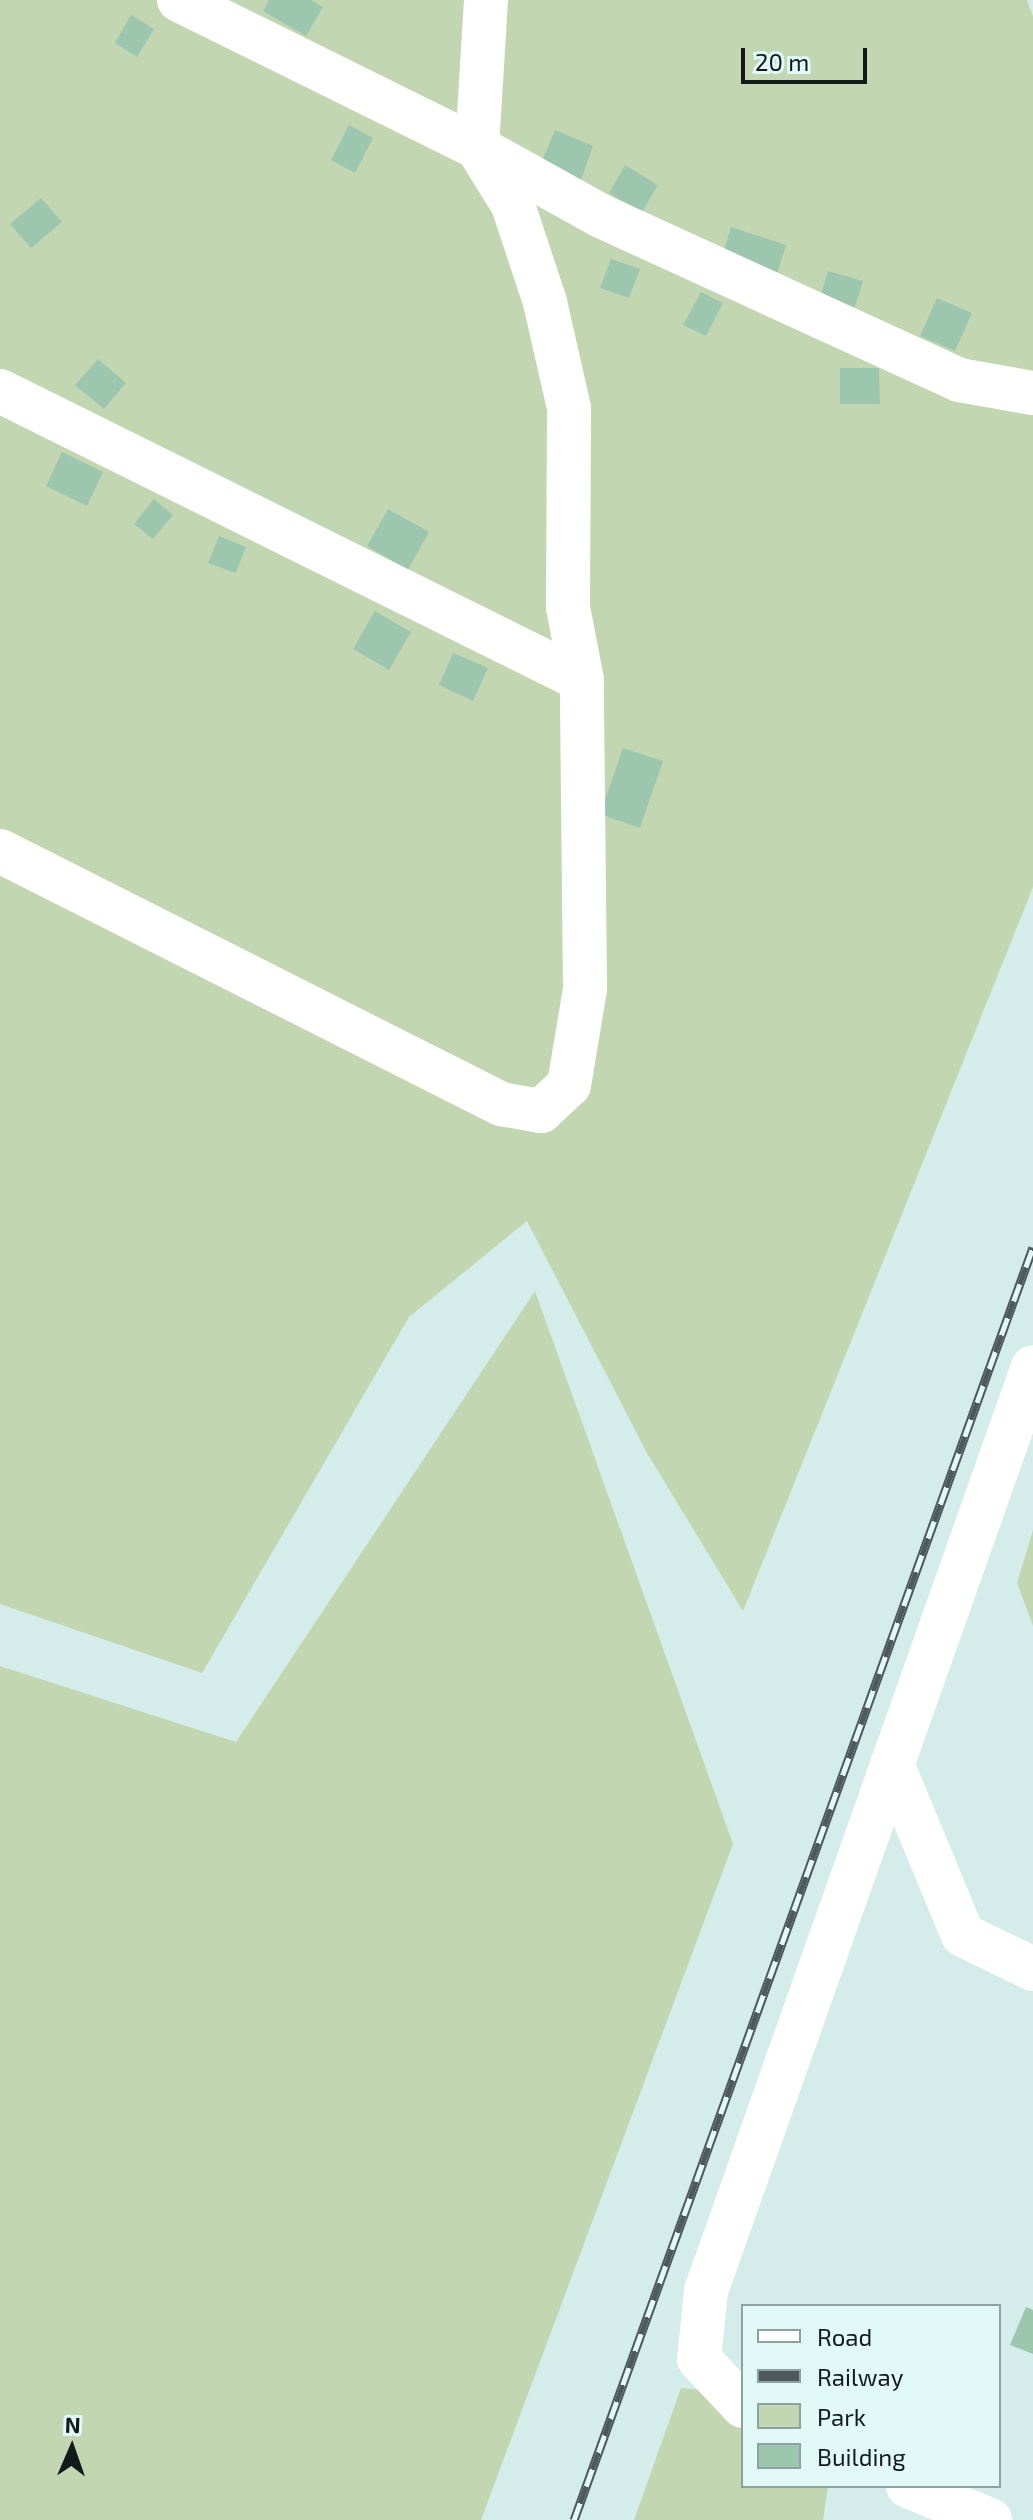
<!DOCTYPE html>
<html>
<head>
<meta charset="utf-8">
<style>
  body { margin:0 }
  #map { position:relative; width:1033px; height:2520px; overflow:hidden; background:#d4ecea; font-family:"Exo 2",sans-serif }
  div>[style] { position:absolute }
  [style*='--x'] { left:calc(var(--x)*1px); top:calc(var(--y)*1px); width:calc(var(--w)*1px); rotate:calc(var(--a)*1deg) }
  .green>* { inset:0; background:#c3d6b2 }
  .building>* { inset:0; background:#9dc6af }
  .minor>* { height:44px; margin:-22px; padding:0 22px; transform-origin:22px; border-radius:22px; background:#fff }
  .rail>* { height:9px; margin-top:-4.5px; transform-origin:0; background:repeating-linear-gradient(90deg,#e1f9f7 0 18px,#4d5a59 0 36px); box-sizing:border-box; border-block:2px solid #4d5a59 }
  span { translate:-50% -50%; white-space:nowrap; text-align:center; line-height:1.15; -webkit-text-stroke:7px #e1f9f7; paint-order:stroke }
  .legend { position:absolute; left:741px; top:2304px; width:260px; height:184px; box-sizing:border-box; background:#e1f9f7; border:2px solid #8ea09f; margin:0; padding:10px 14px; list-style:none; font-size:24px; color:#121b1a }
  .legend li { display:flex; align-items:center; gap:16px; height:40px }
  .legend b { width:40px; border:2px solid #8ea09f }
  .north { position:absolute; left:32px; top:2408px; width:80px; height:80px; -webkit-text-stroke:6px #e1f9f7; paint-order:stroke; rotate:2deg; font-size:22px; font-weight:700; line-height:32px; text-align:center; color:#121b1a }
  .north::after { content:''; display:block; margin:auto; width:28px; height:36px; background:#121b1a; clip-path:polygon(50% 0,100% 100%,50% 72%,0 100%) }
  .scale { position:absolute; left:741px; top:48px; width:126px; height:36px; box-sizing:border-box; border:4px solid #121b1a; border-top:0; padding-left:10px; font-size:24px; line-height:28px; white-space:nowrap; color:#121b1a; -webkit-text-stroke:6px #e1f9f7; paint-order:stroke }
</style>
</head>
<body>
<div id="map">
  <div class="green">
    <div style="clip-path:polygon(0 0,1027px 0,1033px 16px,1033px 887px,743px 1611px,647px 1453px,527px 1221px,409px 1317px,202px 1673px,0 1604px)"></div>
    <div style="clip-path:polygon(535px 1291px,733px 1844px,481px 2520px,0 2520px,0 1666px,236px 1742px)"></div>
    <div style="clip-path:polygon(1033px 1530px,1033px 1626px,1017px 1583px)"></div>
    <div style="clip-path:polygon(681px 2388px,743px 2394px,743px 2486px,828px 2486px,823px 2520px,634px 2520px)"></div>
  </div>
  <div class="building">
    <div style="clip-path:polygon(269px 0,311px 0,323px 7px,306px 36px,263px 11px)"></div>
    <div style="clip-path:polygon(131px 15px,154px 29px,137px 57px,115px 43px)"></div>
    <div style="clip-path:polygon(349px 125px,373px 138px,355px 173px,331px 160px)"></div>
    <div style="clip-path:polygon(555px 130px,593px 146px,581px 180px,542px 161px)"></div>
    <div style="clip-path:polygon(625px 165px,658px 185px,642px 212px,609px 193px)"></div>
    <div style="clip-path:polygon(41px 198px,62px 222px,31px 248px,10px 224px)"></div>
    <div style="clip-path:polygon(731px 227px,786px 245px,776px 277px,721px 260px)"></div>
    <div style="clip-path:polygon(611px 259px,640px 269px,629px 298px,600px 288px)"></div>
    <div style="clip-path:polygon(828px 271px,863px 281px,853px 312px,819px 301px)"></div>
    <div style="clip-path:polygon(701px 292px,723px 303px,706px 336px,683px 325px)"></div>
    <div style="clip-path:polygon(937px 298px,972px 313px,955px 351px,920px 336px)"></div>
    <div style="clip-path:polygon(98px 359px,126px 383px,104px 409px,75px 385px)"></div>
    <div style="clip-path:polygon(840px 368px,879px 368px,880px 404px,840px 404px)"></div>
    <div style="clip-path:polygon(62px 452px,103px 472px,87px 506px,46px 486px)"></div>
    <div style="clip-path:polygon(154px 499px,173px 515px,153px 539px,134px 524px)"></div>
    <div style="clip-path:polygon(388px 509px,429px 532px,408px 570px,367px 546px)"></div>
    <div style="clip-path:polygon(219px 536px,246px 547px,236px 573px,208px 563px)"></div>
    <div style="clip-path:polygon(375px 611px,411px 632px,389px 670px,353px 649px)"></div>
    <div style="clip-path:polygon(453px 653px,488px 668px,473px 701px,439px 685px)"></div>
    <div style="clip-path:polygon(623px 748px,663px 761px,640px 828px,600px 814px)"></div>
    <div style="clip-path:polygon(1026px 2307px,1033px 2310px,1033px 2354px,1010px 2345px)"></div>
  </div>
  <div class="minor">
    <div style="--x:179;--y:0;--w:332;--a:26.3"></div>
    <div style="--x:477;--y:147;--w:142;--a:29.1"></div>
    <div style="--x:601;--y:216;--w:394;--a:24.6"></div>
    <div style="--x:959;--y:380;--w:75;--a:10"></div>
    <div style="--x:0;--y:391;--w:650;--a:26.41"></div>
    <div style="--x:0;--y:851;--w:561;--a:26.79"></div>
    <div style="--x:501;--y:1104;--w:41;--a:9.9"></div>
    <div style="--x:541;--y:1111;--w:38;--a:-43"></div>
    <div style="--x:569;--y:1085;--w:97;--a:-80.5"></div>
    <div style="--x:585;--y:989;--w:309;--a:-90.6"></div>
    <div style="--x:582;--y:680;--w:74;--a:-100.9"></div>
    <div style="--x:568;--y:607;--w:199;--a:-89.7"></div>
    <div style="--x:569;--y:408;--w:109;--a:-102.8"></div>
    <div style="--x:545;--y:302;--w:102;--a:-108.3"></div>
    <div style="--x:513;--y:205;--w:68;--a:-121.8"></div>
    <div style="--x:477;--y:147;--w:147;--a:-86.5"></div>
    <div style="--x:892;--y:1764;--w:185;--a:67.5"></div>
    <div style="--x:963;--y:1935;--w:78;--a:25.9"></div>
    <div style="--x:743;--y:2406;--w:64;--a:-133.1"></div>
    <div style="--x:699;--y:2359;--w:68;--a:-84.1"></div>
    <div style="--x:706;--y:2291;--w:980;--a:-70.51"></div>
    <div style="--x:908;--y:2486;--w:89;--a:22.5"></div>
  </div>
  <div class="rail">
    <div style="--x:574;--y:2520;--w:1353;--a:-70.17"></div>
  </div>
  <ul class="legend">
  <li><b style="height:10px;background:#fff"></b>Road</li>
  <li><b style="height:10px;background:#4d5a59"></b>Railway</li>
  <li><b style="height:22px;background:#c3d6b2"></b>Park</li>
  <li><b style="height:22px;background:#9dc6af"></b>Building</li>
  </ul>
  <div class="north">N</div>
  <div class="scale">20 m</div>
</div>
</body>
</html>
